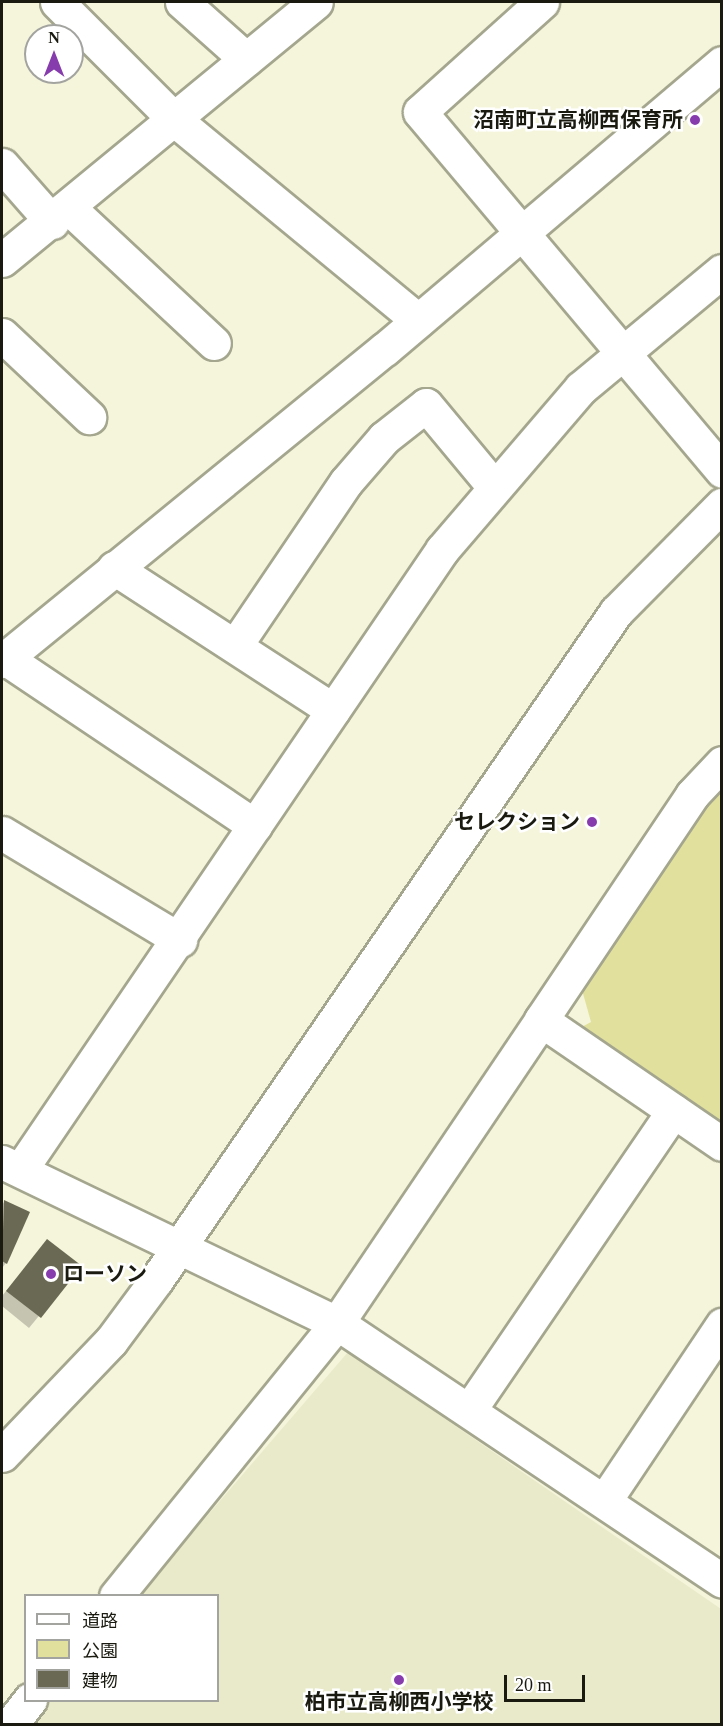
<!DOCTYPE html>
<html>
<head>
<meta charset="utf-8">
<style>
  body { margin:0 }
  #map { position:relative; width:723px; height:1726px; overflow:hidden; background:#f5f5dc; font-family:"Times New Roman","Noto Sans JP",serif }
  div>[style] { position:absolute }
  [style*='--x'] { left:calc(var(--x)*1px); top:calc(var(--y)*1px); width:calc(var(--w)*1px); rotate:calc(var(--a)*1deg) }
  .built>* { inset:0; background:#e9eac9 }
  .green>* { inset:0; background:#e1e19d }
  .shadow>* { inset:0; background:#0003 }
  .building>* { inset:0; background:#6a6a54 }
  .roads { filter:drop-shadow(2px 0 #a5a68e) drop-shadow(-2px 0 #a5a68e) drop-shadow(0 2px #a5a68e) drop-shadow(0 -2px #a5a68e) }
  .minor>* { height:33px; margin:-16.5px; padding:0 16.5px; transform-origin:16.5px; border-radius:16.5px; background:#fff }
  .dots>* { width:16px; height:16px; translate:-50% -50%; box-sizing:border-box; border:3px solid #fff; border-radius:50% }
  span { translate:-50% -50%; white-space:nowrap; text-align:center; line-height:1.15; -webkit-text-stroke:5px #fff; paint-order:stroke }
  .poi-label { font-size:21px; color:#1a1a11; font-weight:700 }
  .right { translate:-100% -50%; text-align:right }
  .left { translate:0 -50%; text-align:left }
  .frame { position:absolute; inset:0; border:3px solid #1a1a11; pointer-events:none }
  .legend { position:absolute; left:24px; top:1594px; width:195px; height:108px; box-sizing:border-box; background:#fff; border:2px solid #a3a3a0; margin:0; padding:8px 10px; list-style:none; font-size:18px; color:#1a1a11 }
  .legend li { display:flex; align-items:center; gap:12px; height:30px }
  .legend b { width:30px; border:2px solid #a3a3a0 }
  .north { position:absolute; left:24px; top:24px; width:60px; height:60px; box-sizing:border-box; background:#fff; border:2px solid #a3a3a0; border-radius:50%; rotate:0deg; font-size:16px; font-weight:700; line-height:24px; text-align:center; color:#1a1a11 }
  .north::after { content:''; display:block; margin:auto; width:21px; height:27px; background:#873cad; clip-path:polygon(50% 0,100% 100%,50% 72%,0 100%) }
  .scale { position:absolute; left:504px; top:1675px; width:81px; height:27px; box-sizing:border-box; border:3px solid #1a1a11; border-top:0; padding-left:8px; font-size:18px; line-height:21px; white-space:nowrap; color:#1a1a11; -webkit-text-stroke:4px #fff; paint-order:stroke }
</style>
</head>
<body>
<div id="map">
  <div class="built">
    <div style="clip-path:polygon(348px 1352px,721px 1609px,721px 1724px,28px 1724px,49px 1701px,218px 1700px,218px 1596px,139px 1595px)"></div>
  </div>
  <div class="green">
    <div style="clip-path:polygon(721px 784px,721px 1127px,578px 1029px,591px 1022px,582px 990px)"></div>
  </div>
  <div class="shadow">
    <div style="clip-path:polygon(4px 1202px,6px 1263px,2px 1268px,2px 1205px)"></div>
    <div style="clip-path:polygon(47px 1241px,80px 1266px,29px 1328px,2px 1306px,2px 1296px)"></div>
  </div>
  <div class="building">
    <div style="clip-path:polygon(4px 1200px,30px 1212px,7px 1264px,2px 1261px)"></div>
    <div style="clip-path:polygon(47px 1239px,82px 1266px,41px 1318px,6px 1291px)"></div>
  </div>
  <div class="roads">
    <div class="minor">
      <div style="--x:57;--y:2;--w:167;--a:45"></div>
      <div style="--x:175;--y:120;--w:315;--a:39.5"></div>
      <div style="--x:182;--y:2;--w:86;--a:41.7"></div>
      <div style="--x:542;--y:2;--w:164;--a:138"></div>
      <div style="--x:420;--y:112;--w:469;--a:49.9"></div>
      <div style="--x:2;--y:165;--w:76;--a:48.7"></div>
      <div style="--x:69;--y:208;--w:198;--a:43"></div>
      <div style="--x:2;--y:260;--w:406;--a:-39.4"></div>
      <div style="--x:2;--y:335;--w:120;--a:43.3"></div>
      <div style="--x:114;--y:568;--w:261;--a:33"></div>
      <div style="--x:237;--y:643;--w:194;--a:-55.9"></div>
      <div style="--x:346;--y:482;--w:58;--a:-49.2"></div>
      <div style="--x:384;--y:438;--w:53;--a:-38.2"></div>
      <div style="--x:426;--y:405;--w:107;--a:50.3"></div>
      <div style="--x:5;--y:658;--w:301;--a:33.9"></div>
      <div style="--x:2;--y:661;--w:494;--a:-39.2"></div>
      <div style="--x:385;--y:349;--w:442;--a:-40.3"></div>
      <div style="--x:2;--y:833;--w:208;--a:31"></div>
      <div style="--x:541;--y:1020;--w:271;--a:-56.1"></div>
      <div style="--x:692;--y:795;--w:44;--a:-46.8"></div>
      <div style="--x:2;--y:1162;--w:372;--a:25.7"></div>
      <div style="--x:337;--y:1323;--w:463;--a:33.8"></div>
      <div style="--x:21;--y:1169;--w:749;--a:-55.78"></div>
      <div style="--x:442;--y:550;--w:213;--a:-49.4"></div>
      <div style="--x:581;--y:388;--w:183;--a:-39.7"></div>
      <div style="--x:470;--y:1409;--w:361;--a:-55.7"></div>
      <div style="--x:2;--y:1455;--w:158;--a:-46.3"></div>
      <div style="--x:111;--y:1341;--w:77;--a:-53.4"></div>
      <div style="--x:157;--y:1279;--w:810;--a:-55.47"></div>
      <div style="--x:616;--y:612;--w:151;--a:-45.3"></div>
      <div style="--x:605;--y:1500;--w:211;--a:-56.2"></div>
      <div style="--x:116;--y:1596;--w:351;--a:-51"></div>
      <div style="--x:337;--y:1323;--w:365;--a:-56"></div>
      <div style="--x:541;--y:1020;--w:219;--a:34.4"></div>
      <div style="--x:11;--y:1724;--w:31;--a:-52"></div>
    </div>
  </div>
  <div class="dots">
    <div style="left:695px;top:120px;background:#873cad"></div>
    <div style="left:592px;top:822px;background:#873cad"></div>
    <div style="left:51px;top:1274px;background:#873cad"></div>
    <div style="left:399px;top:1680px;background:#873cad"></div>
  </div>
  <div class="poi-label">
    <span class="right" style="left:683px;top:120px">沼南町立高柳西保育所</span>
    <span class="right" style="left:580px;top:822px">セレクション</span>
    <span class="left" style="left:63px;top:1274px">ローソン</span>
    <span style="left:399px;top:1702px">柏市立高柳西小学校</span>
  </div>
  <div class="frame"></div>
  <ul class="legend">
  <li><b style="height:8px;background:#fff"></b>道路</li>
  <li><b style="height:16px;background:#e1e19d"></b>公園</li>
  <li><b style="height:16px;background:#6a6a54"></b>建物</li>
  </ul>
  <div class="north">N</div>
  <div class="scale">20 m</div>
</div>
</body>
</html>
